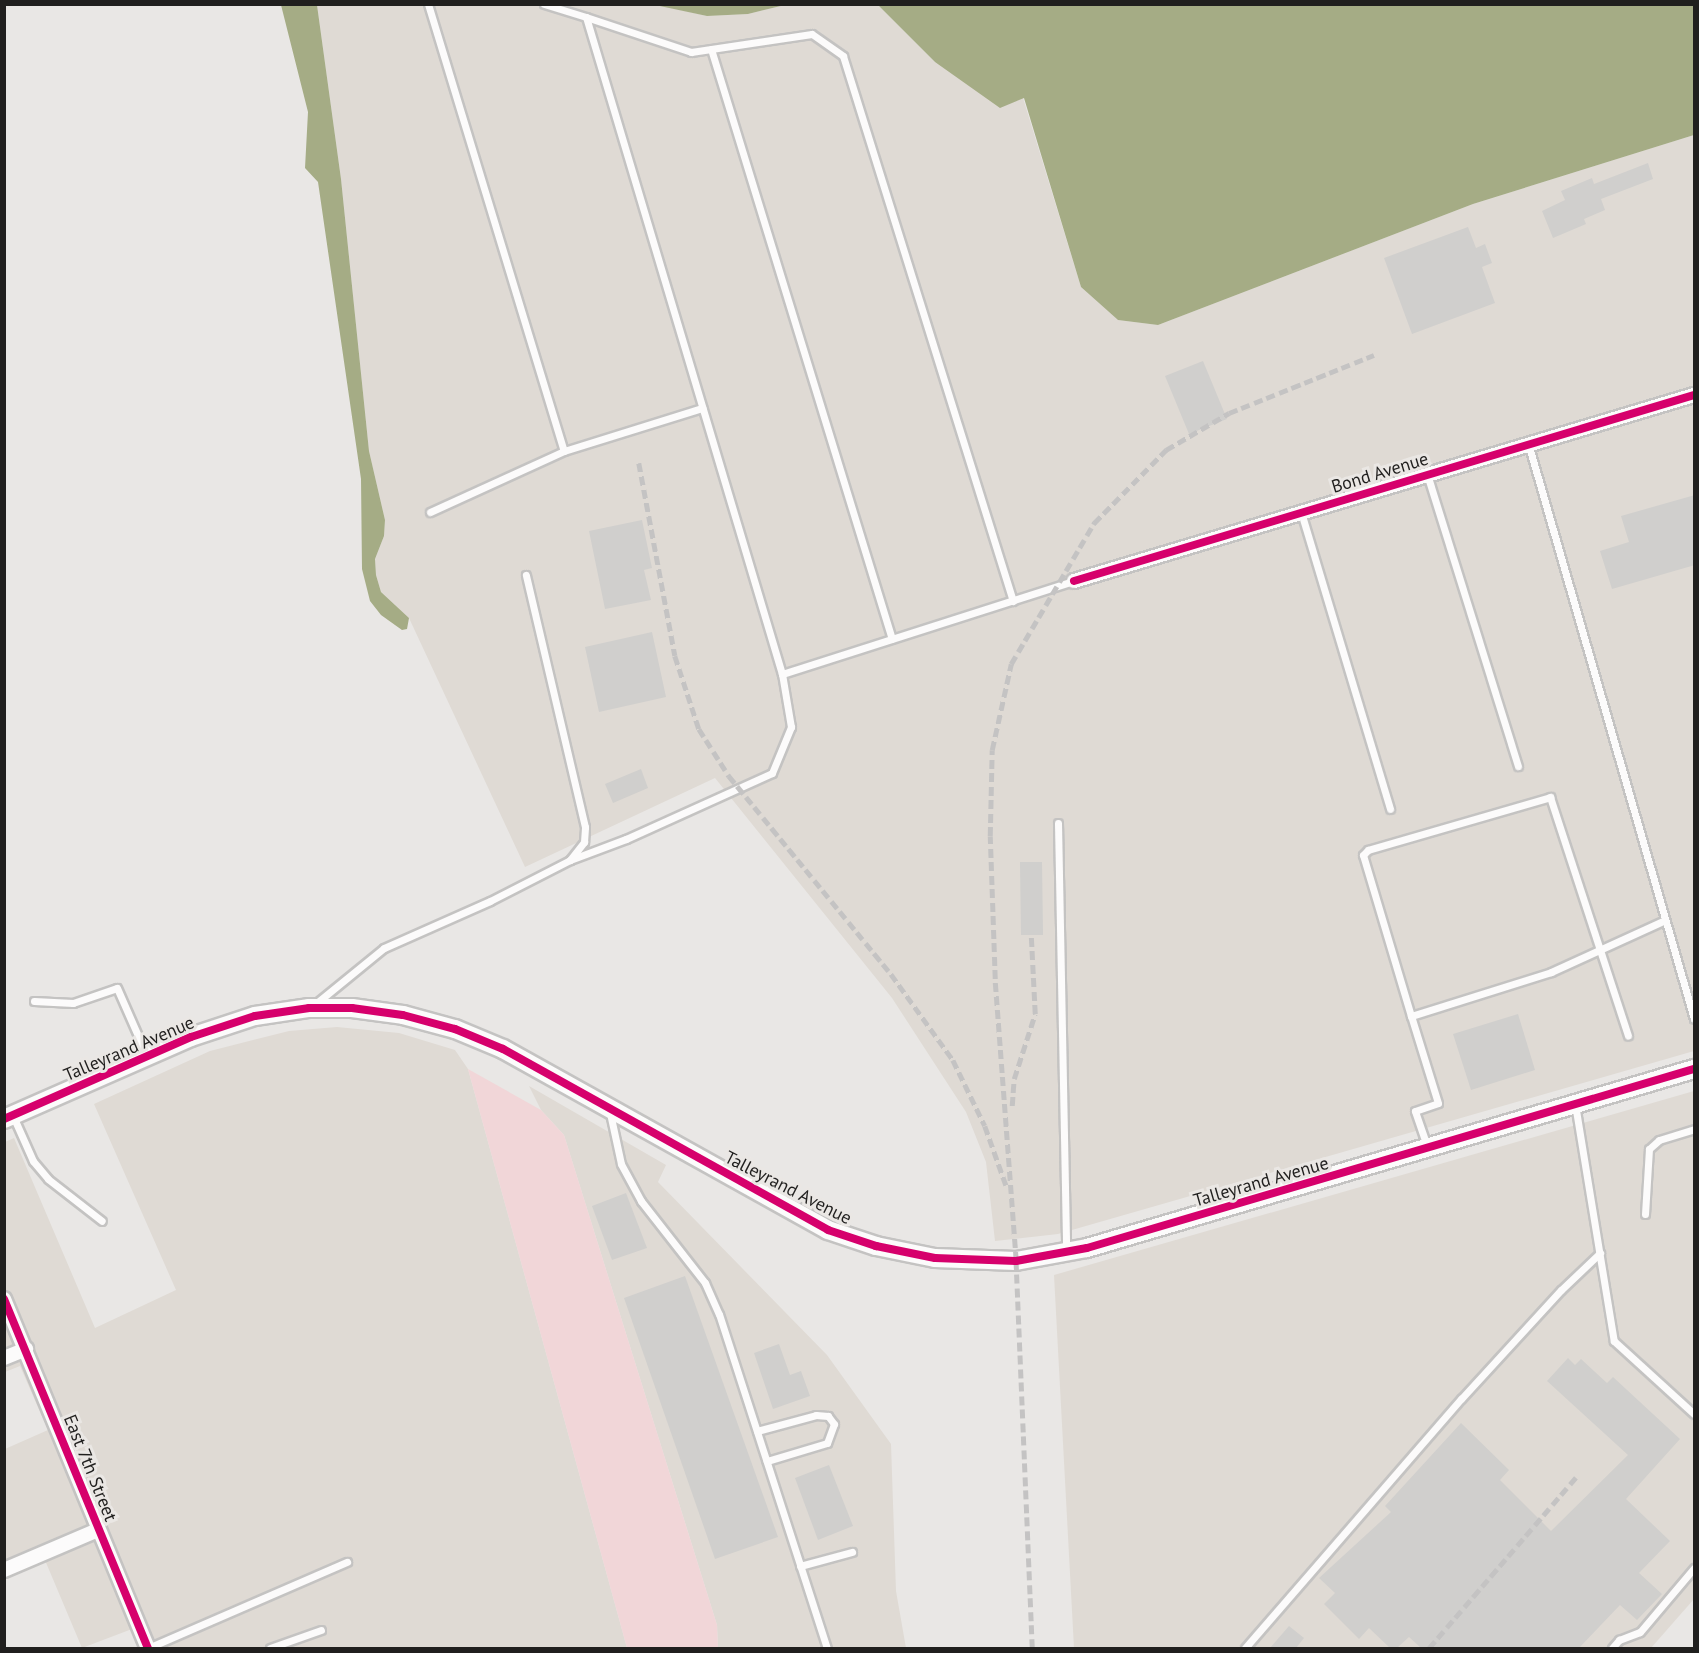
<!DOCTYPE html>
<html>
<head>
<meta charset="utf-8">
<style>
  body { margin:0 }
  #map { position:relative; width:1699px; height:1653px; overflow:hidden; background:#e9e7e5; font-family:"PT Sans",sans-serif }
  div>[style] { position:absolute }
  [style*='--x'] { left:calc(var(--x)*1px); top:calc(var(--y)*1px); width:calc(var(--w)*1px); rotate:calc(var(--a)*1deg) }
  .built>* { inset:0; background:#dfdad4 }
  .green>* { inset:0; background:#f1d6d8 }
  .water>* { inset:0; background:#a5ac85 }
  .building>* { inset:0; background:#d0cfcd }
  .roads { filter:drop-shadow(2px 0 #c4c3c2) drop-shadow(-2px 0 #c4c3c2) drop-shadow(0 2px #c4c3c2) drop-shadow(0 -2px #c4c3c2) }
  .service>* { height:7px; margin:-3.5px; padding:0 3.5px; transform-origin:3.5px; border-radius:3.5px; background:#fcfbfb }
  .minor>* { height:14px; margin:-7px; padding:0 7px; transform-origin:7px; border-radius:7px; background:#fcfbfb }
  .tertiary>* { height:18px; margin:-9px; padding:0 9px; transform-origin:9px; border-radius:9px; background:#fcfbfb }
  .rail>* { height:4.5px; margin-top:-2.25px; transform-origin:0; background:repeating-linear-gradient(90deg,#c4c3c3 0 9px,transparent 0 13.5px) }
  .cycleway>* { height:8px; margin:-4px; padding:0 4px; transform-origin:4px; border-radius:4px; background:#d6006c }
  span { translate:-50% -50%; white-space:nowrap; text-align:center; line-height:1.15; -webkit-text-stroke:6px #eae7e4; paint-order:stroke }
  .street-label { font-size:18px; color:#201f1e }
  .frame { position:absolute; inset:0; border:6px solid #201f1e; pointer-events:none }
</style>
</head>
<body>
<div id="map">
  <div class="built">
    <div style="clip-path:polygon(654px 4px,707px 16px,748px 14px,785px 5px,879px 6px,935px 62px,1023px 98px,1081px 287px,1118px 320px,1158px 325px,1473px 204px,1694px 135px,1694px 1051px,1058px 1234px,995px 1241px,986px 1162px,966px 1112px,892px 998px,715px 778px,525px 867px,409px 618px,381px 592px,376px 575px,375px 559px,384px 536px,385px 520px,369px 451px,341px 179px,317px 5px)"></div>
    <div style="clip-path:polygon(337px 1027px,399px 1033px,455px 1050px,468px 1069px,627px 1648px,140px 1648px,132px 1629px,82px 1648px,39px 1546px,5px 1561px,5px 1449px,48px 1430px,20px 1366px,5px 1372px,5px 1142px,14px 1138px,95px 1328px,176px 1290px,94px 1104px,210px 1051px,289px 1031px)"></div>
    <div style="clip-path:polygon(529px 1086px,666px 1165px,658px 1182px,827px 1355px,891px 1444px,896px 1591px,906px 1648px,718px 1648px,717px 1625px,564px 1135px,541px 1110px)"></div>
    <div style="clip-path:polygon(1694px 1091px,1694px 1599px,1651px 1648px,1074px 1648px,1054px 1275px)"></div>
  </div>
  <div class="green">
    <div style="clip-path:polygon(468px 1069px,541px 1110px,564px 1135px,717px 1625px,718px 1648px,627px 1648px)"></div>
  </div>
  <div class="water">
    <div style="clip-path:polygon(281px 5px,317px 5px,341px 179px,369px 451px,385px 520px,384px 536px,375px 559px,376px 575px,381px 592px,409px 618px,407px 629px,402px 630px,381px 615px,370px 601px,362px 569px,361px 479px,318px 182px,305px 168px,308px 112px)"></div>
    <div style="clip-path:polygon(655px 5px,785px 5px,748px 14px,707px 16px)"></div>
    <div style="clip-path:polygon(838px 5px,1694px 5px,1694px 135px,1473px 204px,1158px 325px,1118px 320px,1081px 287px,1024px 98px,1000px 108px,935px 62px,879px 6px)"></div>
  </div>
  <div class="building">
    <div style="clip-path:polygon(1648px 163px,1653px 179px,1601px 199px,1605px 210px,1584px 219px,1586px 224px,1553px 238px,1542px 211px,1565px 200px,1561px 191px,1592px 178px,1594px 184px)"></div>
    <div style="clip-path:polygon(1468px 227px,1476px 248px,1485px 244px,1492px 263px,1482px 267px,1495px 303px,1412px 334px,1384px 258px)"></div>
    <div style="clip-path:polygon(1203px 361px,1227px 419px,1189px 434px,1165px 376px)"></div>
    <div style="clip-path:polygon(1695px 495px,1695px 565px,1612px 589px,1600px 551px,1629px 542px,1621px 516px)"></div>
    <div style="clip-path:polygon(642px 520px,652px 568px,644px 570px,651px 600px,605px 609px,589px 531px)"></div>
    <div style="clip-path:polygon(652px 632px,666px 697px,599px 712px,585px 647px)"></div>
    <div style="clip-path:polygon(641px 769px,648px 788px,613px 803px,605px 784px)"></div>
    <div style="clip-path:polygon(1020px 862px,1042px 862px,1043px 935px,1021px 935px)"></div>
    <div style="clip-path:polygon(1518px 1014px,1535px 1070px,1471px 1090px,1453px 1034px)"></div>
    <div style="clip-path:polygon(626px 1193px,647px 1248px,612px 1260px,592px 1206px)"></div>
    <div style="clip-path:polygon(685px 1276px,778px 1537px,715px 1559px,624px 1298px)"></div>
    <div style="clip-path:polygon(779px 1344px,790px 1375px,801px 1371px,810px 1396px,773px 1409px,754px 1353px)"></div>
    <div style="clip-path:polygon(1568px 1358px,1575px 1365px,1581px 1359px,1607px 1383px,1613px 1377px,1680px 1439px,1626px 1499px,1670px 1541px,1639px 1573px,1662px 1594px,1637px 1620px,1620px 1605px,1579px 1648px,1421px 1648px,1409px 1637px,1397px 1648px,1390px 1648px,1369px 1628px,1359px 1639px,1324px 1604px,1335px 1593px,1319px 1578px,1391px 1512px,1385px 1506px,1461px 1423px,1509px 1470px,1500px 1480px,1551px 1531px,1628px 1455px,1547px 1381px)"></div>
    <div style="clip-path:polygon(829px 1465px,853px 1526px,818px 1540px,795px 1478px)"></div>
    <div style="clip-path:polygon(1289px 1626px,1304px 1638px,1296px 1648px,1270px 1648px)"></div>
  </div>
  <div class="roads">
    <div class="service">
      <div style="--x:428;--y:4;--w:467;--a:73.1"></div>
      <div style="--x:564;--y:451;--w:145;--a:-17.3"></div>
      <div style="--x:544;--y:4;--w:44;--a:17.2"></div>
      <div style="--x:586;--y:17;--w:686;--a:73.39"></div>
      <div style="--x:782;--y:674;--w:306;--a:-17.7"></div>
      <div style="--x:586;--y:17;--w:111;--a:18.4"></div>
      <div style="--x:691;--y:52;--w:122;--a:-8.5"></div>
      <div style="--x:812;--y:34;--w:38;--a:35"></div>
      <div style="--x:843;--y:56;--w:571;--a:72.68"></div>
      <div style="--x:711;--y:49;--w:617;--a:72.95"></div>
      <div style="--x:1528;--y:443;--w:599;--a:73.92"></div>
      <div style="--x:1427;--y:474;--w:306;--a:72.7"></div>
      <div style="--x:430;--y:512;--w:147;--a:-24.5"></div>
      <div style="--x:1301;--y:512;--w:310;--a:73.3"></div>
      <div style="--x:1058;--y:823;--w:428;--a:88.9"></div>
      <div style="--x:570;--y:860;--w:60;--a:-20.6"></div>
      <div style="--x:626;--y:839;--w:160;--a:-24.3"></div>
      <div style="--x:772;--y:773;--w:50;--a:-67.6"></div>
      <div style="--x:791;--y:727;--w:54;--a:-99.6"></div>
      <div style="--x:34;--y:1001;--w:39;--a:3"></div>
      <div style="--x:73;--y:1003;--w:46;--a:-18.8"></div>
      <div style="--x:117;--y:988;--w:72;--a:66.3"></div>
      <div style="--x:314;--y:1005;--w:90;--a:-39.2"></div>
      <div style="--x:384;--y:948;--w:116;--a:-23.9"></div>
      <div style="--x:490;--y:901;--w:90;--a:-27.1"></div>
      <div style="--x:570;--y:860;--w:23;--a:-52"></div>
      <div style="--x:584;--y:842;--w:15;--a:-86"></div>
      <div style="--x:585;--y:827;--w:259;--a:-103.2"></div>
      <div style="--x:1411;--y:1016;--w:168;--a:-106.6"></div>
      <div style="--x:1363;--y:855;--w:7;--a:-45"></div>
      <div style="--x:1368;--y:850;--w:190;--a:-16.2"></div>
      <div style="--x:1550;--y:797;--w:251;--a:71.9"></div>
      <div style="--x:1575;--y:1104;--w:240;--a:80.7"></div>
      <div style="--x:1614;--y:1341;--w:108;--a:42.4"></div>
      <div style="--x:610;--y:1113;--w:52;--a:77.8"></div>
      <div style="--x:621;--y:1164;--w:42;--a:61.6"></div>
      <div style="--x:641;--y:1201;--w:104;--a:52"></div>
      <div style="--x:705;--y:1283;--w:34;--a:66"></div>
      <div style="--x:719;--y:1314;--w:351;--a:72.1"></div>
      <div style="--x:13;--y:1116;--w:49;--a:66"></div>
      <div style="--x:33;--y:1161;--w:23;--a:50"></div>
      <div style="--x:48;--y:1179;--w:68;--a:37.9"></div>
      <div style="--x:1427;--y:1146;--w:37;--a:-109"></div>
      <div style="--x:1415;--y:1111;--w:24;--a:-19"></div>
      <div style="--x:1438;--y:1103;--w:91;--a:-107.2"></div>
      <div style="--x:1411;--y:1016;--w:147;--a:-17.4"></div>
      <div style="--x:1551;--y:972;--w:125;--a:-24.5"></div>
      <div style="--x:1645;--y:1214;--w:65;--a:-86.5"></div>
      <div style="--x:1649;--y:1149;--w:13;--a:-42"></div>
      <div style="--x:1659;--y:1140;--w:37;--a:-17"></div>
      <div style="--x:757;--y:1431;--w:61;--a:-15.2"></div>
      <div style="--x:816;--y:1415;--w:12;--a:5"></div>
      <div style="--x:828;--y:1416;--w:10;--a:53"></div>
      <div style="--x:834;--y:1424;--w:20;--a:110"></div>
      <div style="--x:827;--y:1443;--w:63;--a:163.3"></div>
      <div style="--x:800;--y:1566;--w:54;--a:-15.1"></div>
      <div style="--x:148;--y:1648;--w:217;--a:-23.4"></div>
      <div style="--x:270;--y:1648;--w:54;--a:-19.4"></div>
      <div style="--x:1245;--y:1648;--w:330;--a:-49.1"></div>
      <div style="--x:1461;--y:1399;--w:148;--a:-47.5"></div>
      <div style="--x:1561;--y:1290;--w:54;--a:-43.5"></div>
      <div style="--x:1612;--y:1648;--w:11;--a:-49"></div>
      <div style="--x:1619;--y:1640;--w:22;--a:-21"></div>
      <div style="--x:1640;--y:1632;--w:84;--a:-49.8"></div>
    </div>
    <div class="minor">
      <div style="--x:1074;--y:581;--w:647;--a:-16.7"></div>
      <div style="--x:4;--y:1299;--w:378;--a:67.6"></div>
      <div style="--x:4;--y:1358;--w:24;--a:-22"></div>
      <div style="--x:4;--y:1570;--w:102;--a:-23.1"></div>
    </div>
    <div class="tertiary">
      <div style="--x:4;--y:1119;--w:204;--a:-23.7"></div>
      <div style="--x:191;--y:1037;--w:67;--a:-18.2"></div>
      <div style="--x:255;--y:1016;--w:55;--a:-8.4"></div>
      <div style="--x:309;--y:1008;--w:43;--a:0"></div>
      <div style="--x:352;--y:1008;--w:51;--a:7.8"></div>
      <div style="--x:403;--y:1015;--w:54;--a:15.1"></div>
      <div style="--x:455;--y:1029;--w:52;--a:22.6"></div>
      <div style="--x:503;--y:1049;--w:372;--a:29.1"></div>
      <div style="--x:828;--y:1230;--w:51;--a:18.4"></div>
      <div style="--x:876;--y:1246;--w:60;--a:11.5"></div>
      <div style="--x:935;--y:1258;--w:81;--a:2.1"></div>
      <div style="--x:1016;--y:1261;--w:72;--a:-10.4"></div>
      <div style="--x:1087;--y:1248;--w:633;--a:-16.43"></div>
    </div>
  </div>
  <div class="rail">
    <div style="--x:639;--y:463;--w:196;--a:79.4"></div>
    <div style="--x:675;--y:656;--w:77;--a:71.8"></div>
    <div style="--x:699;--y:729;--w:56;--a:57.4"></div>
    <div style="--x:729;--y:776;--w:256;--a:50.7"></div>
    <div style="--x:891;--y:974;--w:106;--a:54.2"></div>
    <div style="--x:953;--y:1060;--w:73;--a:64.1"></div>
    <div style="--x:985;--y:1126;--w:63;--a:70.4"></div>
    <div style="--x:1012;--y:1106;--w:27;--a:-86"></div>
    <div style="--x:1014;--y:1079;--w:68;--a:-72.1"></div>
    <div style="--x:1035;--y:1014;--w:79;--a:-92.9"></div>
    <div style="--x:1032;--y:1648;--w:387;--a:-92.4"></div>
    <div style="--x:1016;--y:1261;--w:283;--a:-94.3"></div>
    <div style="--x:995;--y:979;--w:143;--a:-92"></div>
    <div style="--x:990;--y:836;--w:86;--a:-88.7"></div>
    <div style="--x:992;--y:750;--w:88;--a:-77.5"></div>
    <div style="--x:1011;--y:664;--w:164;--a:-59.5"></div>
    <div style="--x:1094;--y:523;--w:103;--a:-45.4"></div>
    <div style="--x:1166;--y:450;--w:73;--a:-30.4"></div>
    <div style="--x:1229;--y:413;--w:156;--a:-21.8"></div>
    <div style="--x:1429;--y:1648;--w:228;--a:-49.3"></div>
  </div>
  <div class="cycleway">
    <div style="--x:1074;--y:581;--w:647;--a:-16.7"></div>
    <div style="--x:4;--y:1119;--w:204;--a:-23.7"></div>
    <div style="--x:191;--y:1037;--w:67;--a:-18.2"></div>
    <div style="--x:255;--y:1016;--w:55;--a:-8.4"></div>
    <div style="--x:309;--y:1008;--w:43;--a:0"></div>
    <div style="--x:352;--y:1008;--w:51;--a:7.8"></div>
    <div style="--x:403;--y:1015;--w:54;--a:15.1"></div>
    <div style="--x:455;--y:1029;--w:52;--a:22.6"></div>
    <div style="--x:503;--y:1049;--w:372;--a:29.1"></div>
    <div style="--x:828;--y:1230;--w:51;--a:18.4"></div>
    <div style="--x:876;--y:1246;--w:60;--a:11.5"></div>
    <div style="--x:935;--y:1258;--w:81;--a:2.1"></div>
    <div style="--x:1016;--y:1261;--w:72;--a:-10.4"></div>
    <div style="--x:1087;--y:1248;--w:633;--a:-16.43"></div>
    <div style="--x:4;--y:1299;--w:378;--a:67.6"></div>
  </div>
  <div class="street-label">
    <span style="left:1380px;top:473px;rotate:-17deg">Bond Avenue</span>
    <span style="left:129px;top:1049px;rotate:-23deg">Talleyrand Avenue</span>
    <span style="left:1261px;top:1182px;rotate:-16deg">Talleyrand Avenue</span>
    <span style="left:788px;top:1188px;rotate:27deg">Talleyrand Avenue</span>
    <span style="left:90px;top:1468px;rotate:68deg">East 7th Street</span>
  </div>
  <div class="frame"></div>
</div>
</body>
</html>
